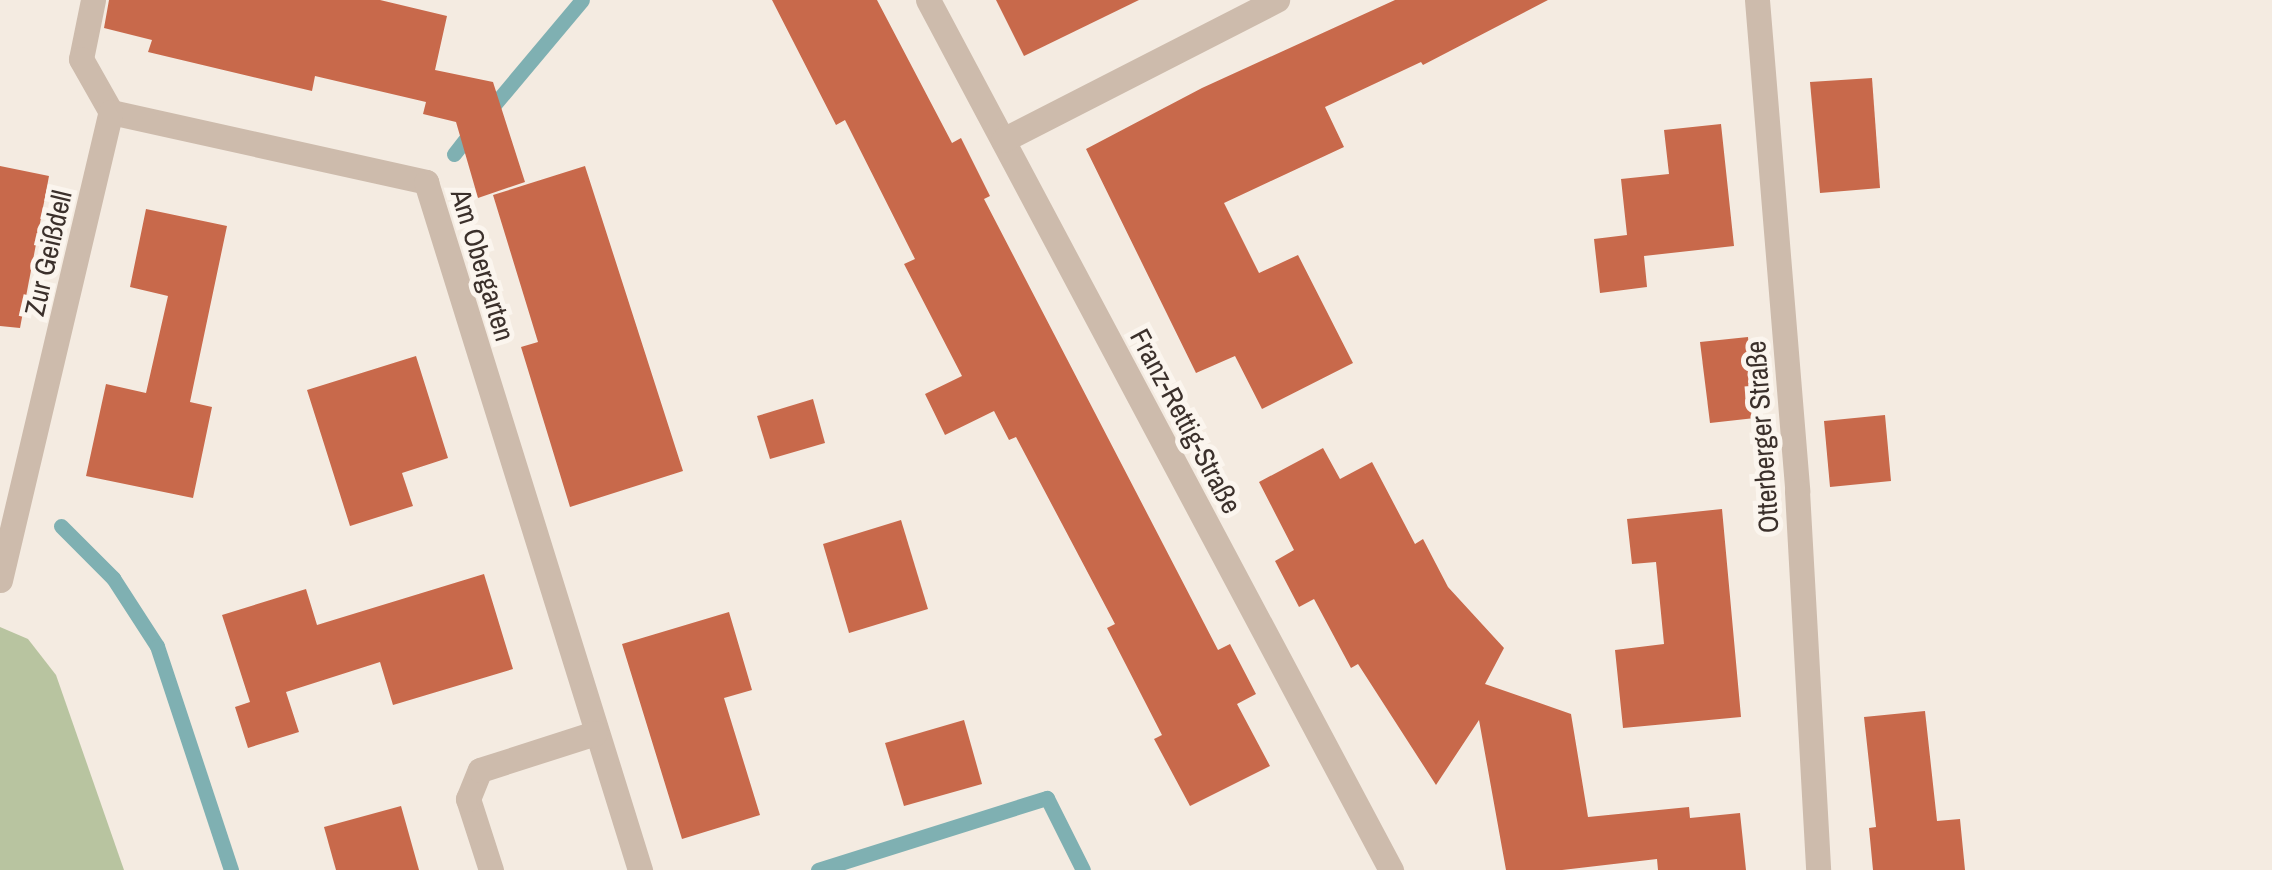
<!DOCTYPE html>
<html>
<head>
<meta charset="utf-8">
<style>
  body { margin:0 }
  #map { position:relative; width:2272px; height:870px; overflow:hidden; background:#f4ebe1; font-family:"Archivo Narrow",sans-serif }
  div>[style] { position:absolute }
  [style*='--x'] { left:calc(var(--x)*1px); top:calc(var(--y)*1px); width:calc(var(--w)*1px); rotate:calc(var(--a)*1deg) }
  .green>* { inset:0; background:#b8c4a0 }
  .stream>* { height:15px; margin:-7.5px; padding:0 7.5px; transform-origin:7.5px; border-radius:7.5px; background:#7fb0b2 }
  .building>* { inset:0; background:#c8694b }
  .minor>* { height:25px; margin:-12.5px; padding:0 12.5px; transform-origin:12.5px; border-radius:12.5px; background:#cdbbac }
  span { translate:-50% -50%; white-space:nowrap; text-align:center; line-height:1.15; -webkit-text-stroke:10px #fbf5ee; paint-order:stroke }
  .street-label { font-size:28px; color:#3b302b }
</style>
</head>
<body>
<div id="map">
  <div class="green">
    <div style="clip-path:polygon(0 627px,28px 639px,56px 675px,124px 870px,0 870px)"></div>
  </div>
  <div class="stream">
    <div style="--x:488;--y:112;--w:146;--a:-50"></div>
    <div style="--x:454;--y:154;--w:31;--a:-52"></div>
    <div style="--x:61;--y:526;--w:74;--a:45"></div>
    <div style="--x:113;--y:578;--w:81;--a:57.1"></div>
    <div style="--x:157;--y:646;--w:236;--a:71.7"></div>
    <div style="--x:818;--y:870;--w:240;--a:-17.5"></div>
    <div style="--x:1047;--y:798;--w:80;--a:63.4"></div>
  </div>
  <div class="building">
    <div style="clip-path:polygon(109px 0,380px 0,447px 16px,435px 70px,493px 82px,525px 182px,478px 198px,456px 122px,423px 114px,426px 102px,315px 76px,312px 91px,148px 52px,152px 40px,104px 28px)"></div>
    <div style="clip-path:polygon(772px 0,877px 0,952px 143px,961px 138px,990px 196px,984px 199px,1218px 650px,1230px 644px,1256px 694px,1237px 704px,1270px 766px,1190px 806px,1154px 739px,1162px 735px,1107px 628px,1115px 624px,1016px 437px,1009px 440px,994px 411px,945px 435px,925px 394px,962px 376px,904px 264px,915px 259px,845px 120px,836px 125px)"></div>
    <div style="clip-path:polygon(996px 0,1139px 0,1024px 56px)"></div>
    <div style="clip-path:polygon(1395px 0,1548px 0,1423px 65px,1421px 62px,1325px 107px,1344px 147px,1224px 203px,1259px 273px,1298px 255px,1353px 363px,1262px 409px,1235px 356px,1196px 373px,1086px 149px,1202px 88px)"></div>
    <div style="clip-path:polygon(1872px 78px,1880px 188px,1820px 193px,1810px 82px)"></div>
    <div style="clip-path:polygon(1721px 124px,1734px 246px,1644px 256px,1647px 287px,1600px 293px,1594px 239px,1627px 235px,1621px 179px,1669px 174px,1664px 130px)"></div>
    <div style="clip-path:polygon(0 166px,49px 176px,20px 328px,0 326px)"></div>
    <div style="clip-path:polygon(585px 166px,683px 471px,570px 507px,521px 347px,538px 342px,493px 195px)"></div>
    <div style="clip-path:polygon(146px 209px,227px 226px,190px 402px,212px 407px,193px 498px,86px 476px,106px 384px,146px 393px,168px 296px,130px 287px)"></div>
    <div style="clip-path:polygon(1748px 337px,1755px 418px,1710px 423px,1700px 342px)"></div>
    <div style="clip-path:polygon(416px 356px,448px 458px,402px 473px,413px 506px,350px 526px,307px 390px)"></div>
    <div style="clip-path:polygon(813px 399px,825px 443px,770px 459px,757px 416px)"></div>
    <div style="clip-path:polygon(1885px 415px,1891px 481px,1830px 487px,1824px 421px)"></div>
    <div style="clip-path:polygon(1323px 448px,1340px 479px,1372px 462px,1415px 544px,1423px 539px,1448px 587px,1504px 648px,1485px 684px,1571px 714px,1588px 817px,1689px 807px,1690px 818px,1740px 813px,1746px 870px,1658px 870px,1657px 859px,1562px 870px,1506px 870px,1479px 720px,1436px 785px,1358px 664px,1351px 668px,1314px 599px,1299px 607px,1275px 561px,1294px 550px,1259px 482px)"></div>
    <div style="clip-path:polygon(1722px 509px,1741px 717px,1623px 728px,1615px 650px,1664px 644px,1656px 562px,1632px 564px,1627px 519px)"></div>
    <div style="clip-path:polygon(901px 520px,928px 609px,849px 633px,823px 544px)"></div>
    <div style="clip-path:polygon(484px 574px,513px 669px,393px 705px,380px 662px,286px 692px,299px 732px,248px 748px,235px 707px,250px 702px,222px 615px,306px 589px,317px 625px)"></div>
    <div style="clip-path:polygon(729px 612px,752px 690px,724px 698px,760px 815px,682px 839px,622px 644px)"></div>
    <div style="clip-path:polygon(1925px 711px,1937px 821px,1960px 819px,1965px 870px,1873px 870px,1869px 828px,1876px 827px,1864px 717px)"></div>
    <div style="clip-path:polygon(964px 720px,982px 784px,904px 806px,885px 743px)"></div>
    <div style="clip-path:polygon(401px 806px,419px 870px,336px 870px,324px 827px)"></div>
  </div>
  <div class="minor">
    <div style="--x:93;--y:0;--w:60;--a:101.5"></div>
    <div style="--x:81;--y:59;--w:61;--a:60.5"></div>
    <div style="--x:111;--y:112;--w:323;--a:12.5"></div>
    <div style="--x:426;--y:182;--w:721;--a:72.72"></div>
    <div style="--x:928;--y:0;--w:986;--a:61.98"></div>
    <div style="--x:1757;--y:0;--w:493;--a:85.3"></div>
    <div style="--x:1797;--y:491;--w:380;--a:86.8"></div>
    <div style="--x:1003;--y:140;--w:308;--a:-27.1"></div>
    <div style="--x:0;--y:580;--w:481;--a:-76.7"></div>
    <div style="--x:491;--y:870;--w:75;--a:-107.9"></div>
    <div style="--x:468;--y:799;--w:31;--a:-68"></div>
    <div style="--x:480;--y:770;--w:121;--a:-17.8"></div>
  </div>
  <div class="street-label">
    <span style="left:48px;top:253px;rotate:-77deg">Zur Geißdell</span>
    <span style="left:483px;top:265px;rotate:73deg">Am Obergarten</span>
    <span style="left:1186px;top:421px;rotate:62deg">Franz-Rettig-Straße</span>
    <span style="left:1762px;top:437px;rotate:-94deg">Otterberger Straße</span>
  </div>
</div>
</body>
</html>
